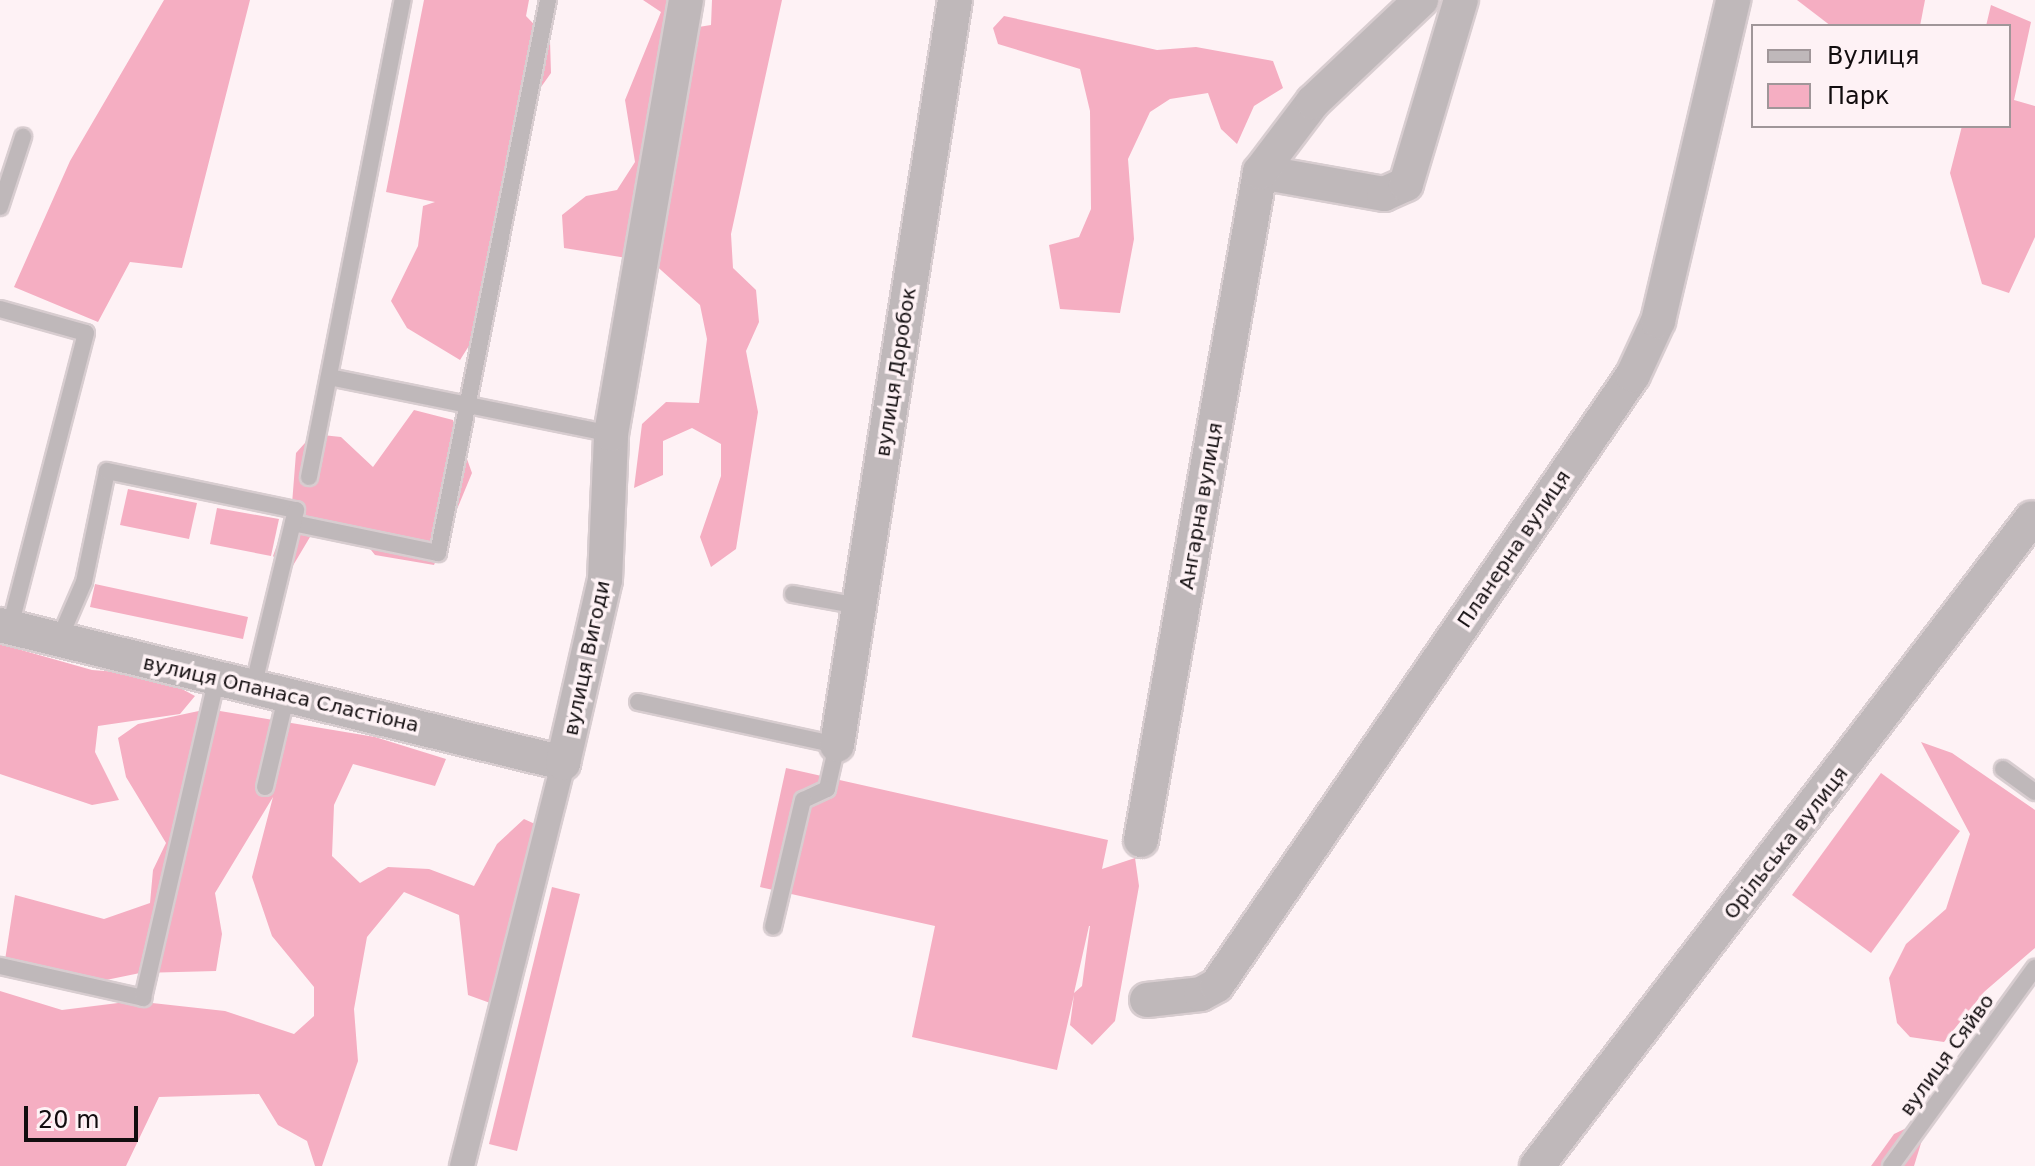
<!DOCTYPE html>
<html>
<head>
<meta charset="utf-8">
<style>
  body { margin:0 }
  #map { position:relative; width:2035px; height:1166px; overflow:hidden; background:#fef2f5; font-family:"DejaVu Sans",sans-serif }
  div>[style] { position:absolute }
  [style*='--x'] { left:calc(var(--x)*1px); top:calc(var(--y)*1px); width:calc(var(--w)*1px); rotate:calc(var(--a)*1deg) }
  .green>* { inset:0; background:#f5aec2 }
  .roads { filter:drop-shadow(2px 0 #d8cdd0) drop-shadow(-2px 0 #d8cdd0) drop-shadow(0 2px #d8cdd0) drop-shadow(0 -2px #d8cdd0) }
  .service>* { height:16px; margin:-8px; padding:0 8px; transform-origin:8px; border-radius:8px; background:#bfb8ba }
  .pedestrian>* { height:24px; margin:-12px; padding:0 12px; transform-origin:12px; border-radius:12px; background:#bfb8ba }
  .minor>* { height:34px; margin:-17px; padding:0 17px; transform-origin:17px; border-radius:17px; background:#bfb8ba }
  span { translate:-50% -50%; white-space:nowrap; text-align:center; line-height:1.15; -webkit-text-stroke:7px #fef2f5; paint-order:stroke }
  .street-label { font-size:20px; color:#120d0f }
  .legend { position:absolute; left:1751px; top:24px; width:260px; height:104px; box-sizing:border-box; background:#fef2f5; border:2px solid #a09699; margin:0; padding:10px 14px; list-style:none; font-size:24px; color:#120d0f }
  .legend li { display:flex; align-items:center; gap:16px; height:40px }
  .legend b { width:40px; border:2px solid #a09699 }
  .scale { position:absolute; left:24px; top:1106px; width:114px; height:36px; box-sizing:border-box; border:4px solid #120d0f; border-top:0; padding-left:10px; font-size:24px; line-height:28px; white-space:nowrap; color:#120d0f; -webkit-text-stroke:6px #fef2f5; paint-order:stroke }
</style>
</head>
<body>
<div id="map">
  <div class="green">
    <div style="clip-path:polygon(164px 0,250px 0,182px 268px,130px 262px,98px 322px,14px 287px,70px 161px)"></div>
    <div style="clip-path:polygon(424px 0,529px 0,526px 16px,550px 41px,551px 73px,514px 125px,477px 333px,460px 360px,407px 328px,391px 301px,418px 246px,423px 206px,435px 202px,386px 192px)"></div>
    <div style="clip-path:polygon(643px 0,675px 0,686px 29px,711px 25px,712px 0,782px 0,731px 234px,733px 268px,756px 290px,759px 322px,746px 351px,758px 412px,736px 549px,711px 567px,700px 537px,721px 476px,721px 444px,692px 428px,663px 441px,663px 475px,634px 488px,642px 424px,666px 402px,699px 403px,707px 339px,700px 305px,652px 262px,564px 248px,562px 215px,586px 196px,617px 190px,635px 162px,625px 100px,661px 12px)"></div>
    <div style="clip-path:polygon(1797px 0,1925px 0,1920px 26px,1831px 26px)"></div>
    <div style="clip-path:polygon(1991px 5px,2031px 22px,2014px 100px,2035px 106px,2035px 237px,2009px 293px,1982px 284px,1950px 173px,1962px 126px,2009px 126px,2009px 26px,1986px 26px)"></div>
    <div style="clip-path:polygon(1004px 16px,1157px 50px,1196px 47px,1273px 61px,1283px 88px,1254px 106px,1237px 144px,1221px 129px,1208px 93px,1170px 99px,1150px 112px,1128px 159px,1134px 239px,1120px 313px,1060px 309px,1049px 245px,1079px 237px,1091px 209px,1090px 111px,1080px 69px,998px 44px,993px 28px)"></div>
    <div style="clip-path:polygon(414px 410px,453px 420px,472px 473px,434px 565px,375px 555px,355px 530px,310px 537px,288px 574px,273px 556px,292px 504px,296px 453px,313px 434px,341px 437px,373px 467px)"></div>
    <div style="clip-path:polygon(128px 489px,197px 503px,189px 539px,120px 525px)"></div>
    <div style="clip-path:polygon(217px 508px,279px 519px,271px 556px,210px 544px)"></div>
    <div style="clip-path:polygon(95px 584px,248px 617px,243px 639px,90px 607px)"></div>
    <div style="clip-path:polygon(0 644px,92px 670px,156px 675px,195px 696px,180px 714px,98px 726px,95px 752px,119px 800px,92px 805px,0 774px)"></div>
    <div style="clip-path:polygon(208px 709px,375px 737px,446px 759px,435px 786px,353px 764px,334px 805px,332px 856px,360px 883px,388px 867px,429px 869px,474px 886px,497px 844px,524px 819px,535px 824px,504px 1008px,468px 995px,459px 915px,404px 892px,367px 937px,354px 1009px,358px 1061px,322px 1166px,315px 1166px,307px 1141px,278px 1125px,259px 1094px,159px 1097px,126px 1166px,0 1166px,0 991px,62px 1010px,134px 1001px,225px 1011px,294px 1034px,314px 1016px,314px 987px,272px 936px,252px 877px,273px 797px,215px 893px,222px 934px,216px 971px,140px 973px,77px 986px,5px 960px,15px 895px,104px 919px,150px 903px,153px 870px,166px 843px,126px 777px,118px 738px,138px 724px)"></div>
    <div style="clip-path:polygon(1921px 742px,1952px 753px,2035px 810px,2035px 948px,1984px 992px,1944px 1042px,1910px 1037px,1897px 1023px,1889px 978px,1906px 944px,1946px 909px,1970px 834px)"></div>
    <div style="clip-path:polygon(evenodd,786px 768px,1108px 840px,1102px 869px,1135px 858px,1139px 886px,1115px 1021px,1092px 1045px,1070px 1025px,1074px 995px,1057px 1070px,912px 1037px,935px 926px,760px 887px,786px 768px,1090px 926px,1082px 986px,1074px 993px,1089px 926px,1090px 926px)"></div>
    <div style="clip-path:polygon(1881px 773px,1960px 831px,1871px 953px,1792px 895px)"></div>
    <div style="clip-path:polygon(552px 887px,580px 894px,517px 1151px,489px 1144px)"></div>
    <div style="clip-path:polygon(1917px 1123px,1922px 1140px,1914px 1166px,1871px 1166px,1894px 1134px)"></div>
  </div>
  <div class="roads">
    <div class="service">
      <div style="--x:0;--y:207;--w:74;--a:-71.8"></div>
      <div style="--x:0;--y:309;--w:89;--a:15.6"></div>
      <div style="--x:86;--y:333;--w:304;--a:104.5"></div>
      <div style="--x:329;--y:377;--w:288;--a:11.4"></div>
      <div style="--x:309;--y:477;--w:486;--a:-78.9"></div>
      <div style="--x:293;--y:523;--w:148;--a:11.7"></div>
      <div style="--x:438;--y:553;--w:564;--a:-78.75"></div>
      <div style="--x:793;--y:594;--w:67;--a:10.3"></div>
      <div style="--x:58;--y:642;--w:65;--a:-66.6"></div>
      <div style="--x:84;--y:582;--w:113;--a:-78.3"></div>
      <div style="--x:107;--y:471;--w:193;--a:11.7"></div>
      <div style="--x:296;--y:510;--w:179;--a:103.6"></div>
      <div style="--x:638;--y:702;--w:204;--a:12.2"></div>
      <div style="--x:837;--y:745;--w:45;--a:102.8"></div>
      <div style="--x:827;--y:789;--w:26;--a:155"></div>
      <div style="--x:803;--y:800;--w:130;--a:103.3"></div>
      <div style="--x:2003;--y:769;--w:39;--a:36"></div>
      <div style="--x:265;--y:787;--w:97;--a:-76.8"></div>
      <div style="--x:0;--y:966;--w:147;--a:12.6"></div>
      <div style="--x:143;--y:998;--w:329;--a:-77"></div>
      <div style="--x:1891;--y:1166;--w:245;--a:-54"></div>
    </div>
    <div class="pedestrian">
      <div style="--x:462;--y:1166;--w:415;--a:-75.9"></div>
    </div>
    <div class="minor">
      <div style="--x:1260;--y:172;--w:126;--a:10.1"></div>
      <div style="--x:1384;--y:194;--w:24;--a:-24"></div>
      <div style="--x:1406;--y:184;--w:192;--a:-73.4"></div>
      <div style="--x:0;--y:625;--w:580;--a:13.77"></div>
      <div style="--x:563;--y:763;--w:188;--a:-77.1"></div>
      <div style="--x:605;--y:580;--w:146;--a:-87.6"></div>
      <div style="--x:611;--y:434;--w:440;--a:-80.2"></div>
      <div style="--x:837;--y:745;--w:754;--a:-81"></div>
      <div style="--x:1141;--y:840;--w:679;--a:-79.9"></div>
      <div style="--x:1260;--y:172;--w:88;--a:-52.9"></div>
      <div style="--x:1313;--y:102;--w:149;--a:-43.4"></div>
      <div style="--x:1147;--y:1000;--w:54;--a:-6.3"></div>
      <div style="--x:1201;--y:994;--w:18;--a:-29"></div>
      <div style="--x:1217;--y:985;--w:738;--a:-55.71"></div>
      <div style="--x:1633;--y:375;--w:60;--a:-65.2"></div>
      <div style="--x:1658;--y:321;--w:330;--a:-76.8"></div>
      <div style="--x:1537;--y:1166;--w:815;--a:-52.62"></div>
    </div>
  </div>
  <div class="street-label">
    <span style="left:896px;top:372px;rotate:-81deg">вулиця Доробок</span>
    <span style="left:1201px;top:506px;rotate:-80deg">Ангарна вулиця</span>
    <span style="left:1514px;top:549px;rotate:-56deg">Планерна вулиця</span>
    <span style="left:587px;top:658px;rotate:-78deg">вулиця Вигоди</span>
    <span style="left:281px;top:694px;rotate:13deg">вулиця Опанаса Сластіона</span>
    <span style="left:1786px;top:843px;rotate:-52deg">Орільська вулиця</span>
    <span style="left:1947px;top:1055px;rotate:-54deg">вулиця Сяйво</span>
  </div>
  <ul class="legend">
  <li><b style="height:10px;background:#bfb8ba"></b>Вулиця</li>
  <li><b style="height:22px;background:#f5aec2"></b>Парк</li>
  </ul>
  <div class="scale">20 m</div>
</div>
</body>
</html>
